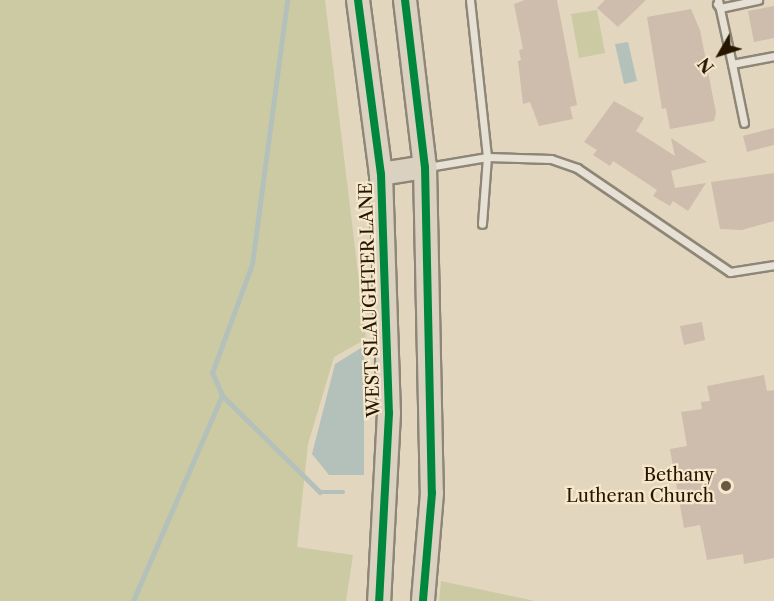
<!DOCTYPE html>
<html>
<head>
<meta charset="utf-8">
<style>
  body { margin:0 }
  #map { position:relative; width:774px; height:601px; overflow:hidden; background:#e2d6bf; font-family:"Libre Caslon Text",serif }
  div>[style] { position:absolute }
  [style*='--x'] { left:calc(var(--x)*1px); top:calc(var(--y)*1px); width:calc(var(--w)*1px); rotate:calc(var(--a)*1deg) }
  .green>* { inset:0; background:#cccaa2 }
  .water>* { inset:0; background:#b4c1ba }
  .stream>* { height:4.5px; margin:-2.25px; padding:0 2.25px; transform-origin:2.25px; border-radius:2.25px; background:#b4c1ba }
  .building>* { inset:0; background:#cebcac }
  .roads { filter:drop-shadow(2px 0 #8e8676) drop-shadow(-2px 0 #8e8676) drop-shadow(0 2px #8e8676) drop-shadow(0 -2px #8e8676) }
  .service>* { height:7px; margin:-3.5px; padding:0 3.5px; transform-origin:3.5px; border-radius:3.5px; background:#e7e1d5 }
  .primary>* { height:22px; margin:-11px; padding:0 11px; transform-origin:11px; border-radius:11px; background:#dad1c1 }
  .cycleway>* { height:8px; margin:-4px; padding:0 4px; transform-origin:4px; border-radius:4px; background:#00873e }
  .dots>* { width:16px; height:16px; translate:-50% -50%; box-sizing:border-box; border:3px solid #f5e8cc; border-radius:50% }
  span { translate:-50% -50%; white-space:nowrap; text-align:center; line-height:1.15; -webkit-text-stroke:4.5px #f5e8cc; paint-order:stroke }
  .street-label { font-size:18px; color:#271500 }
  .poi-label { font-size:18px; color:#271500 }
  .right { translate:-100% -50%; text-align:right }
  .north { position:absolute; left:690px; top:24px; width:60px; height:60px; -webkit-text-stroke:4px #f5e8cc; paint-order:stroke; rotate:231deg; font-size:16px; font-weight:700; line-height:24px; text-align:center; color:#271500 }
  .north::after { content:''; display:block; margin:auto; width:21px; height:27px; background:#271500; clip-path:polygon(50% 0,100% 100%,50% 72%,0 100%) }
</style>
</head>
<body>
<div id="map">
  <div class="green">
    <div style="clip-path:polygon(0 0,325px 0,366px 339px,334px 357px,308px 444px,297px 547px,353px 555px,346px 601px,0 601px)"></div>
    <div style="clip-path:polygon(597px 10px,605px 53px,579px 58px,571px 14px)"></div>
    <div style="clip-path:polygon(441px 581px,535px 601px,439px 601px)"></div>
  </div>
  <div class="water">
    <div style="clip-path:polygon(628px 42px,637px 81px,624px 84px,615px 44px)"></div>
    <div style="clip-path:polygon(364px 346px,364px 475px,329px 475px,312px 454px,335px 364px)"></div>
  </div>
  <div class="stream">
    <div style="--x:222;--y:395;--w:138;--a:44.7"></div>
    <div style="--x:320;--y:492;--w:23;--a:0"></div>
    <div style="--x:133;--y:601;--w:224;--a:-66.6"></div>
    <div style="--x:222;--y:395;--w:24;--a:-114"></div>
    <div style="--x:212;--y:373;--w:116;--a:-69.8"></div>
    <div style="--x:252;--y:264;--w:266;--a:-82.4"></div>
  </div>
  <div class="building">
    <div style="clip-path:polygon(525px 0,557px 0,577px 105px,570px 107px,573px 119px,539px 126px,530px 102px,523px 104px,518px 61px,521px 60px,519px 50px,523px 49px,514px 4px)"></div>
    <div style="clip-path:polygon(605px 0,646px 0,618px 27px,597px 8px)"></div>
    <div style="clip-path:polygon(774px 6px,774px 38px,754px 42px,748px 11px)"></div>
    <div style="clip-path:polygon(691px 9px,700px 30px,716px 113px,714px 121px,670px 129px,666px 108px,662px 109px,647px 17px)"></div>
    <div style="clip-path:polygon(614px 101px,644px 118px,636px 131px,675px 156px,671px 138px,707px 162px,671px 171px,675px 188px,706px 183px,688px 211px,673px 201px,670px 206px,653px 196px,657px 190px,613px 161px,610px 166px,593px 155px,597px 150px,584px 142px)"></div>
    <div style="clip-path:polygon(774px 128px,774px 145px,747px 152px,743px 136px)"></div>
    <div style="clip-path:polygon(774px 173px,774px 221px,742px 230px,720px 229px,711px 182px)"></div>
    <div style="clip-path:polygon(702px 322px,705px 340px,684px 345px,680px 326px)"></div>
    <div style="clip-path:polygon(764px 375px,767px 391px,774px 390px,774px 558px,744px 564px,743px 554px,707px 560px,700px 525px,684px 528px,670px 449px,687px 446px,681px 412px,702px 409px,701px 402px,710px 401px,707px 386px)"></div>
  </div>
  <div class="roads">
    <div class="service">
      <div style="--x:470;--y:0;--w:158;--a:83.8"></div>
      <div style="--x:487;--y:157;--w:67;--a:94.3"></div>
      <div style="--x:718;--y:0;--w:66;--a:77.7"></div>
      <div style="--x:732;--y:64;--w:43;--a:-10.8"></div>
      <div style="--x:717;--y:4;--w:5;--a:53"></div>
      <div style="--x:720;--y:8;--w:39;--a:-12"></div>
      <div style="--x:732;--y:64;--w:60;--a:78.5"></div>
      <div style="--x:428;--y:167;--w:60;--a:-9.6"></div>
      <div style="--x:487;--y:157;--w:64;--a:1.8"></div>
      <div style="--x:551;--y:159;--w:28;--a:19"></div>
      <div style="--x:577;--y:168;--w:185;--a:34.2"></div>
      <div style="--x:730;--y:272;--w:45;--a:-9"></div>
    </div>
    <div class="primary">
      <div style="--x:358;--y:0;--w:176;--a:82.5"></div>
      <div style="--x:381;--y:174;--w:239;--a:88.1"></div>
      <div style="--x:389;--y:413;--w:188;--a:93"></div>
      <div style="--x:405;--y:0;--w:168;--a:83.2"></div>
      <div style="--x:425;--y:167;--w:326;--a:88.8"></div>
      <div style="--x:432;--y:493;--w:108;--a:94.8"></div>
      <div style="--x:381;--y:174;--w:45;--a:-9"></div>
    </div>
  </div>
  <div class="cycleway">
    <div style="--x:358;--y:0;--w:176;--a:82.5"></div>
    <div style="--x:381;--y:174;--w:239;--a:88.1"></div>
    <div style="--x:389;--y:413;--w:188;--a:93"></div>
    <div style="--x:405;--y:0;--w:168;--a:83.2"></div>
    <div style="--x:425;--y:167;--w:326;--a:88.8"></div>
    <div style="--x:432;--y:493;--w:108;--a:94.8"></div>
  </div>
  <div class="dots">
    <div style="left:726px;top:486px;background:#685943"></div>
  </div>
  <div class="street-label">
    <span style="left:370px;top:300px;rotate:-92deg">WEST SLAUGHTER LANE</span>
  </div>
  <div class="poi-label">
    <span class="right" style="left:714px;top:486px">Bethany<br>Lutheran Church</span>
  </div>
  <div class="north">N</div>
</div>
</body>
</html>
